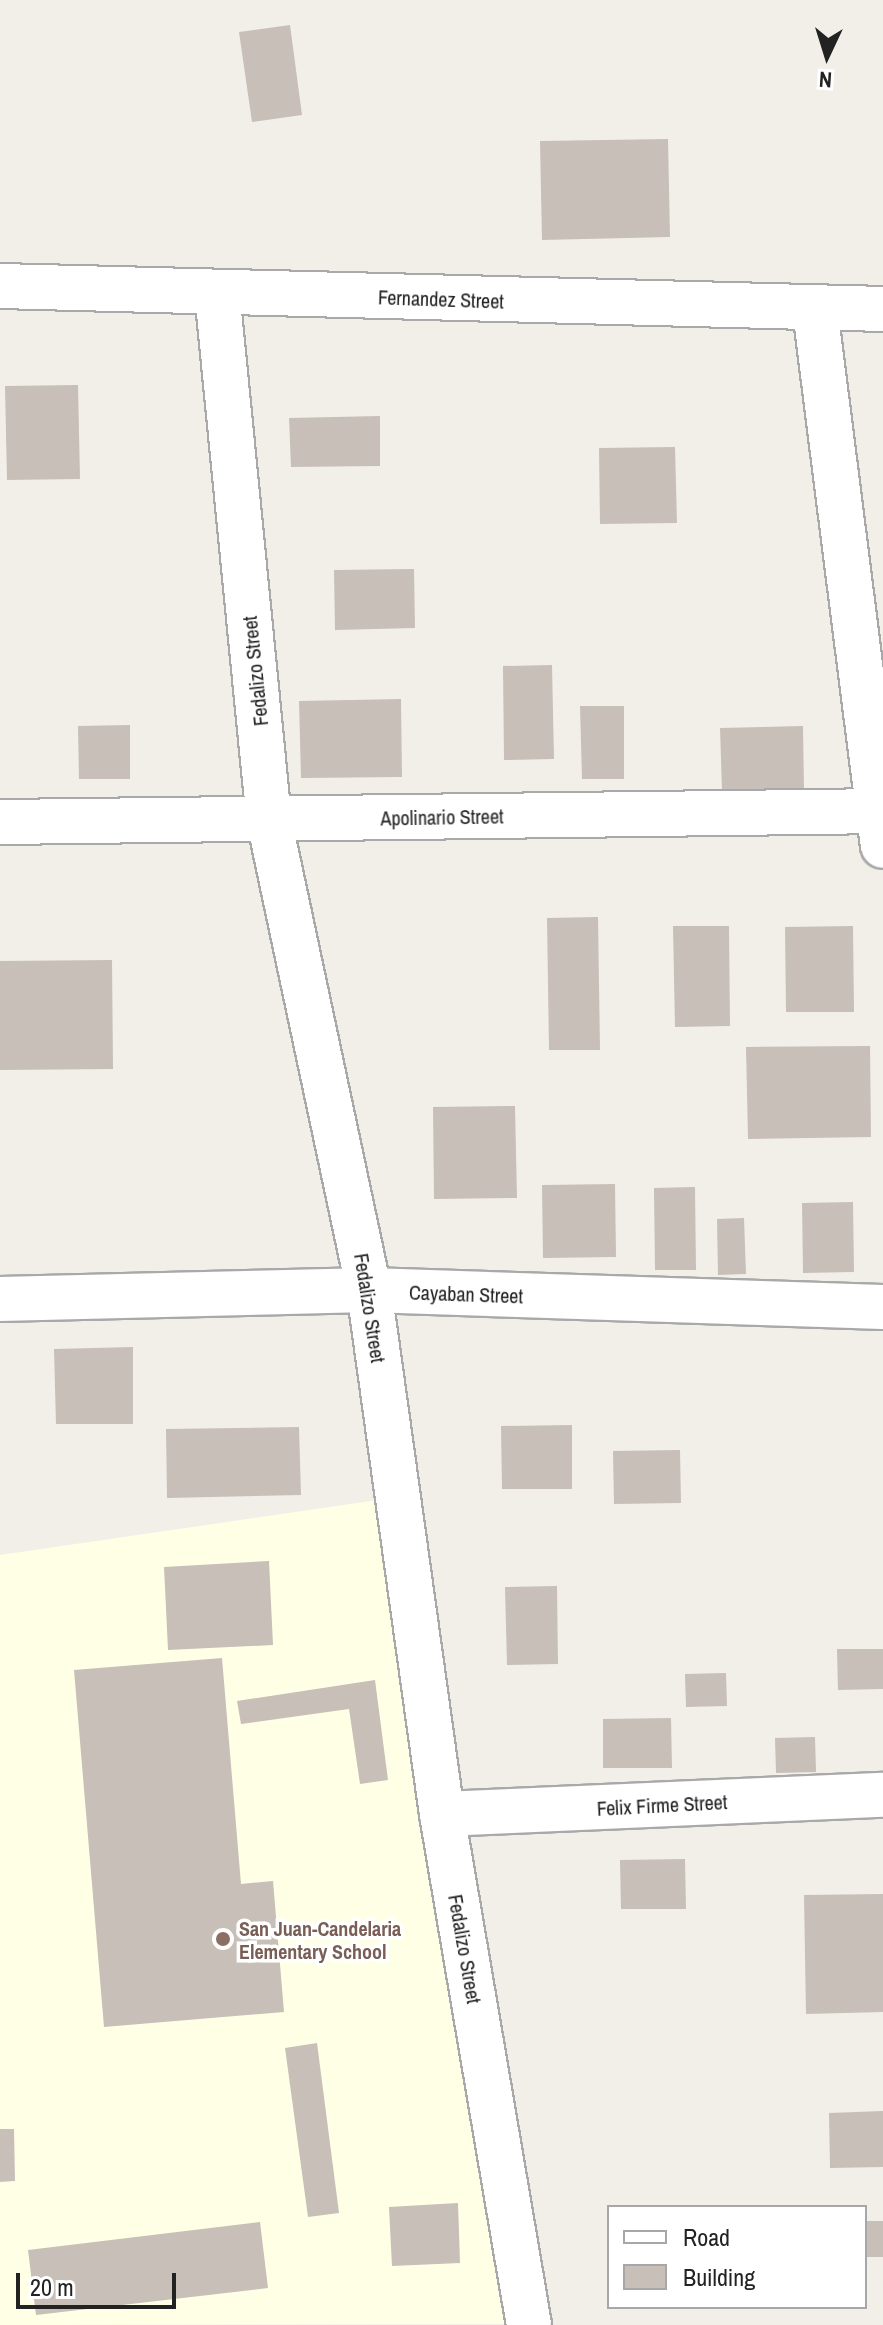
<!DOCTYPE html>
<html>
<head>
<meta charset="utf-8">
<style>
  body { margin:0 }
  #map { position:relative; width:883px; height:2325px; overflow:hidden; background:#f2efe9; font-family:"Archivo Narrow",sans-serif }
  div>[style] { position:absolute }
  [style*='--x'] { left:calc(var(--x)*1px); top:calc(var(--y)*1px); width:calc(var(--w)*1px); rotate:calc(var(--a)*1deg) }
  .education>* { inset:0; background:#ffffe5 }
  .building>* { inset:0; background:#c7bfb8 }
  .roads { filter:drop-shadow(2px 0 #a9a9a9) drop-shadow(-2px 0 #a9a9a9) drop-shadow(0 2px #a9a9a9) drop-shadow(0 -2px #a9a9a9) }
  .minor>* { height:44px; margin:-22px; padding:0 22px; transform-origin:22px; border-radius:22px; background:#fff }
  .dots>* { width:22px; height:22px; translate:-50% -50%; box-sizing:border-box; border:4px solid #fff; border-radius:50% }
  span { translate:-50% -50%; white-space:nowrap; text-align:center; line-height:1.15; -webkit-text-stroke:7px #fff; paint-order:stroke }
  .street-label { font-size:20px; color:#222 }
  .education-label { font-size:20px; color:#785e54; font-weight:700 }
  .left { translate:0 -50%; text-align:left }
  .legend { position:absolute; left:607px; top:2205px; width:260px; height:104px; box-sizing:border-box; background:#fff; border:2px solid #a7a7a7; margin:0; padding:10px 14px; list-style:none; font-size:24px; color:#222 }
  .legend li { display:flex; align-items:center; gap:16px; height:40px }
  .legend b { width:40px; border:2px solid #a7a7a7 }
  .north { position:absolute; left:787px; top:16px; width:80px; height:80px; -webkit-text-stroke:6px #fff; paint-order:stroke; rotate:184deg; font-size:22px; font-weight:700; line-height:32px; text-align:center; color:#222 }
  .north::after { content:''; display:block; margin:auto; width:28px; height:36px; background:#222; clip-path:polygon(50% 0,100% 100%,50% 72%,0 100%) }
  .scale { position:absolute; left:16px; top:2273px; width:160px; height:36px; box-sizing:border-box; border:4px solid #222; border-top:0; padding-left:10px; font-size:24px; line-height:28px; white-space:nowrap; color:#222; -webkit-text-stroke:6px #fff; paint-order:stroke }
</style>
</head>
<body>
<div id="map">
  <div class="education">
    <div style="clip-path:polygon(378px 1500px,506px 2324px,0 2325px,0 1555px)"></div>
  </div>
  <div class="building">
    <div style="clip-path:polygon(290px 25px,302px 115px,252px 122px,239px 32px)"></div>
    <div style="clip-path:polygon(668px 139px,670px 237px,542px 240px,540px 141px)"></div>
    <div style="clip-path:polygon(78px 385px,80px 479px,7px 480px,5px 386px)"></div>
    <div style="clip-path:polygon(380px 416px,380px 466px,291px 467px,289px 418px)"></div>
    <div style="clip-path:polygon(675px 447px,677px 523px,600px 524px,599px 448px)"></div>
    <div style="clip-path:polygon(414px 569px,415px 628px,335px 630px,334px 570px)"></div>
    <div style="clip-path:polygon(552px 665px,554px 759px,504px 760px,503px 666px)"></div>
    <div style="clip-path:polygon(401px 699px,402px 777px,301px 778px,299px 701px)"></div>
    <div style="clip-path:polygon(580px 706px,624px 706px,624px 779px,582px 779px)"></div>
    <div style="clip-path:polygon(130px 725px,130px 779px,79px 779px,78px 726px)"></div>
    <div style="clip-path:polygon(803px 726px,804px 791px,722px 792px,720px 728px)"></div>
    <div style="clip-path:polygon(598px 917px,600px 1050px,549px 1050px,547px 918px)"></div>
    <div style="clip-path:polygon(673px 926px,729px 926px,730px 1026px,675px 1027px)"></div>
    <div style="clip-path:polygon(853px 926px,854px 1012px,786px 1012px,785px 927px)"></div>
    <div style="clip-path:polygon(112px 960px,113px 1069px,0 1070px,0 961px)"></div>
    <div style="clip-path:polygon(870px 1046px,871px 1137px,748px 1139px,746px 1047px)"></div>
    <div style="clip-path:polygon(515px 1106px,517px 1198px,434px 1199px,433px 1107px)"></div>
    <div style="clip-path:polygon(615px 1184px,616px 1257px,543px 1258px,542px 1185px)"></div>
    <div style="clip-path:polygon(695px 1187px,696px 1270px,655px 1270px,654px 1188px)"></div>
    <div style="clip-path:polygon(853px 1202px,854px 1272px,803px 1273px,802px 1203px)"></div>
    <div style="clip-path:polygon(744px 1218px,746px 1274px,718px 1275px,717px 1219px)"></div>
    <div style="clip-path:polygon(133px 1347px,133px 1424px,56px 1424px,54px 1349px)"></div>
    <div style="clip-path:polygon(572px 1425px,572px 1489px,502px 1489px,501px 1426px)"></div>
    <div style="clip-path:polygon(299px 1427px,301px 1495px,167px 1498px,166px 1429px)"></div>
    <div style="clip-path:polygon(680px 1450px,681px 1503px,614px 1504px,613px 1451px)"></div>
    <div style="clip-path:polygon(269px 1561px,273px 1645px,168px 1650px,164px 1567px)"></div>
    <div style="clip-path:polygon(557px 1586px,558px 1664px,507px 1665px,505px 1587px)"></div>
    <div style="clip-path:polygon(837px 1649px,883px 1649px,883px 1689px,838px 1690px)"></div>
    <div style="clip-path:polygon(222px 1658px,241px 1884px,273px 1881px,284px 2012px,104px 2027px,74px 1670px)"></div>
    <div style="clip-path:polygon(726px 1673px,727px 1706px,686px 1707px,685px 1674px)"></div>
    <div style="clip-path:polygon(375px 1680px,388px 1780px,360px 1784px,349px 1709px,241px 1724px,237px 1701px)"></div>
    <div style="clip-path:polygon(671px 1718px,672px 1768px,603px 1768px,603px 1719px)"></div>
    <div style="clip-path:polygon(815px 1737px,816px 1772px,776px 1773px,775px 1738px)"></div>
    <div style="clip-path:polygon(685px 1859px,686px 1909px,621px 1909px,620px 1860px)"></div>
    <div style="clip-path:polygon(883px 1894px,883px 2012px,806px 2014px,804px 1895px)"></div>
    <div style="clip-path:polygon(317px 2043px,339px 2213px,308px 2217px,285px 2048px)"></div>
    <div style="clip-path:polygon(883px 2111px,883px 2167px,830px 2168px,829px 2113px)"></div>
    <div style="clip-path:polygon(0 2129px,14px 2129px,15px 2181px,0 2182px)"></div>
    <div style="clip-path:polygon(458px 2203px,460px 2263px,392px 2266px,389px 2207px)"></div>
    <div style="clip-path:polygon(865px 2221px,883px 2221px,883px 2257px,865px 2257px)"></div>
    <div style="clip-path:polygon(260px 2222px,268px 2288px,36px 2315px,28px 2250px)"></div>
  </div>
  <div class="roads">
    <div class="minor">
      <div style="--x:0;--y:286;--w:883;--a:1.49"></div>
      <div style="--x:217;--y:292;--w:531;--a:84.38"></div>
      <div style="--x:269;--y:820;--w:481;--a:78"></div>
      <div style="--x:369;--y:1290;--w:529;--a:82.07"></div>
      <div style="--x:442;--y:1814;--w:518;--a:80.34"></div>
      <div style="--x:815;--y:310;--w:540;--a:82.77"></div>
      <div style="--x:0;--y:822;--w:883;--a:-0.71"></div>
      <div style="--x:0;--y:1299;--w:369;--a:-1.4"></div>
      <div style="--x:369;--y:1290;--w:514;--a:1.89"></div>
      <div style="--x:442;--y:1814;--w:441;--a:-2.5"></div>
    </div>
  </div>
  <div class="dots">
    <div style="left:223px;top:1939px;background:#8d6e63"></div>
  </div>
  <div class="street-label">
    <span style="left:441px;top:299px;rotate:2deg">Fernandez Street</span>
    <span style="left:255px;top:671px;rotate:-96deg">Fedalizo Street</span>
    <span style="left:442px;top:817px;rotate:-1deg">Apolinario Street</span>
    <span style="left:466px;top:1294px;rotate:2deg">Cayaban Street</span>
    <span style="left:370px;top:1308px;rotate:81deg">Fedalizo Street</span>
    <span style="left:662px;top:1805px;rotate:-3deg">Felix Firme Street</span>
    <span style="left:465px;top:1949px;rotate:80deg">Fedalizo Street</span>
  </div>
  <div class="education-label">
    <span class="left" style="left:239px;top:1940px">San Juan-Candelaria<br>Elementary School</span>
  </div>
  <ul class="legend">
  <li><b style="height:10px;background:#fff"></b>Road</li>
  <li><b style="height:22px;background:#c7bfb8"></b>Building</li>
  </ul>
  <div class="north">N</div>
  <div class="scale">20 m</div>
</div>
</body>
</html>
